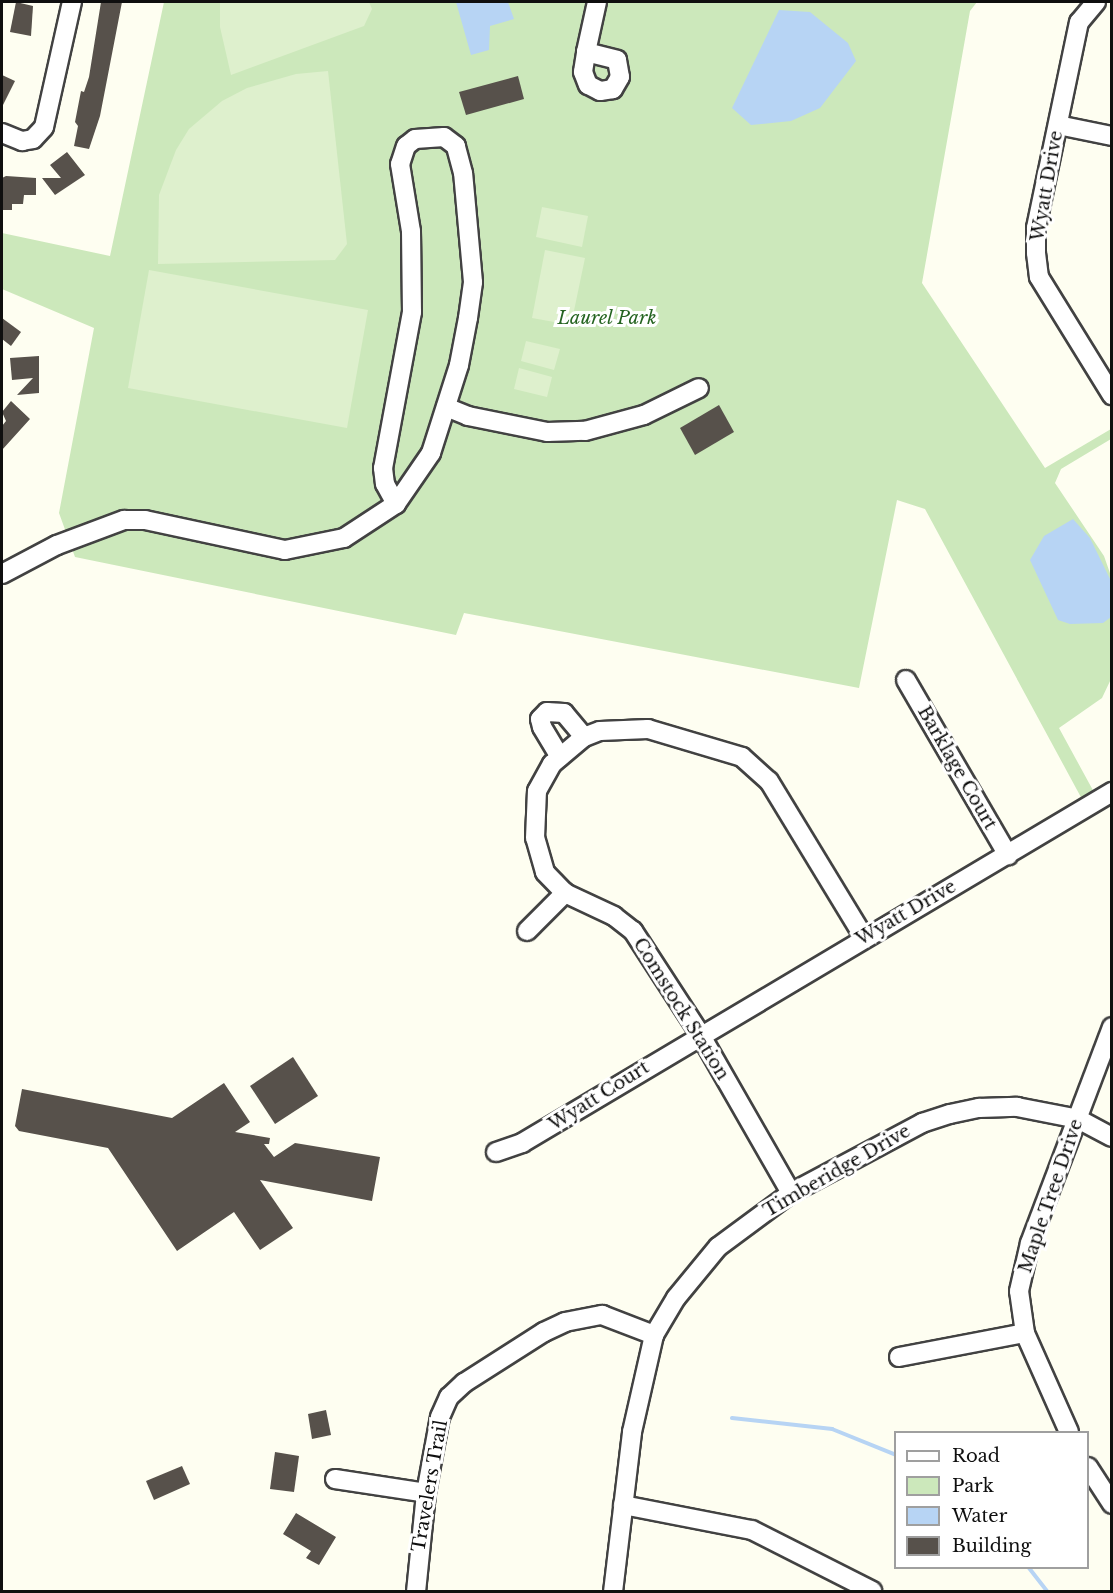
<!DOCTYPE html>
<html>
<head>
<meta charset="utf-8">
<style>
  body { margin:0 }
  #map { position:relative; width:1113px; height:1593px; overflow:hidden; background:#fefef1; font-family:"Libre Baskerville",serif }
  div>[style] { position:absolute }
  [style*='--x'] { left:calc(var(--x)*1px); top:calc(var(--y)*1px); width:calc(var(--w)*1px); rotate:calc(var(--a)*1deg) }
  .green>* { inset:0; background:#cce8bb }
  .pitch>* { inset:0; background:#def0cd }
  .water>* { inset:0; background:#b7d4f4 }
  .stream>* { height:4px; margin:-2px; padding:0 2px; transform-origin:2px; border-radius:2px; background:#b7d4f4 }
  .building>* { inset:0; background:#57514b }
  .roads { filter:drop-shadow(2px 0 #424242) drop-shadow(-2px 0 #424242) drop-shadow(0 2px #424242) drop-shadow(0 -2px #424242) }
  .minor>* { height:18px; margin:-9px; padding:0 9px; transform-origin:9px; border-radius:9px; background:#fff }
  span { translate:-50% -50%; white-space:nowrap; text-align:center; line-height:1.15; -webkit-text-stroke:6px #fff; paint-order:stroke }
  .street-label { font-size:18px; color:#0f0f0f }
  .park-label { font-size:18px; color:#256421; font-style:italic }
  .frame { position:absolute; inset:0; border:3px solid #0f0f0f; pointer-events:none }
  .legend { position:absolute; left:894px; top:1431px; width:195px; height:138px; box-sizing:border-box; background:#fff; border:2px solid #9f9f9f; margin:0; padding:8px 10px; list-style:none; font-size:18px; color:#0f0f0f }
  .legend li { display:flex; align-items:center; gap:12px; height:30px }
  .legend b { width:30px; border:2px solid #9f9f9f }
</style>
</head>
<body>
<div id="map">
  <div class="green">
    <div style="clip-path:polygon(164px 2px,977px 2px,970px 11px,922px 283px,1045px 468px,1111px 429px,1111px 439px,1061px 469px,1055px 483px,1104px 556px,1111px 576px,1111px 679px,1102px 698px,1059px 728px,1095px 794px,1083px 801px,925px 509px,897px 500px,859px 688px,464px 613px,456px 635px,75px 557px,59px 513px,94px 328px,2px 289px,2px 233px,110px 256px)"></div>
  </div>
  <div class="pitch">
    <div style="clip-path:polygon(220px 2px,369px 2px,372px 9px,364px 26px,231px 75px,220px 27px)"></div>
    <div style="clip-path:polygon(328px 71px,347px 244px,335px 260px,158px 264px,159px 195px,176px 150px,189px 129px,222px 101px,247px 88px,296px 74px)"></div>
    <div style="clip-path:polygon(542px 207px,588px 216px,582px 247px,536px 237px)"></div>
    <div style="clip-path:polygon(545px 250px,585px 258px,571px 325px,532px 318px)"></div>
    <div style="clip-path:polygon(149px 270px,368px 310px,347px 428px,128px 388px)"></div>
    <div style="clip-path:polygon(526px 341px,560px 349px,554px 370px,521px 361px)"></div>
    <div style="clip-path:polygon(519px 368px,552px 377px,547px 397px,514px 389px)"></div>
  </div>
  <div class="water">
    <div style="clip-path:polygon(456px 2px,508px 2px,514px 19px,490px 26px,489px 50px,471px 55px)"></div>
    <div style="clip-path:polygon(779px 10px,810px 12px,848px 43px,856px 61px,820px 108px,791px 121px,751px 125px,732px 108px)"></div>
    <div style="clip-path:polygon(1073px 519px,1090px 538px,1111px 581px,1111px 617px,1103px 623px,1070px 624px,1058px 620px,1030px 560px,1044px 536px)"></div>
  </div>
  <div class="stream">
    <div style="--x:732;--y:1418;--w:101;--a:6.3"></div>
    <div style="--x:832;--y:1429;--w:69;--a:22.1"></div>
    <div style="--x:1029;--y:1568;--w:31;--a:52"></div>
  </div>
  <div class="building">
    <div style="clip-path:polygon(16px 2px,33px 6px,31px 36px,10px 32px)"></div>
    <div style="clip-path:polygon(101px 2px,122px 2px,100px 116px,89px 149px,74px 146px,78px 126px,75px 122px,81px 91px,84px 92px,89px 77px)"></div>
    <div style="clip-path:polygon(2px 75px,15px 81px,2px 107px)"></div>
    <div style="clip-path:polygon(518px 76px,524px 99px,466px 115px,459px 92px)"></div>
    <div style="clip-path:polygon(67px 152px,85px 175px,55px 195px,42px 178px,61px 178px,50px 165px)"></div>
    <div style="clip-path:polygon(6px 176px,36px 178px,36px 195px,24px 195px,23px 204px,12px 204px,12px 210px,2px 210px,2px 178px)"></div>
    <div style="clip-path:polygon(2px 318px,21px 332px,11px 346px,2px 339px)"></div>
    <div style="clip-path:polygon(39px 356px,39px 393px,17px 395px,33px 378px,12px 380px,10px 358px)"></div>
    <div style="clip-path:polygon(11px 401px,30px 419px,2px 450px,2px 426px,6px 421px,2px 412px)"></div>
    <div style="clip-path:polygon(719px 405px,734px 432px,695px 455px,680px 428px)"></div>
    <div style="clip-path:polygon(293px 1057px,318px 1096px,275px 1124px,250px 1086px)"></div>
    <div style="clip-path:polygon(224px 1083px,250px 1122px,235px 1132px,270px 1138px,269px 1144px,264px 1144px,274px 1157px,295px 1143px,380px 1157px,372px 1201px,260px 1180px,293px 1228px,260px 1250px,234px 1212px,177px 1251px,108px 1148px,19px 1131px,15px 1126px,22px 1089px,172px 1118px)"></div>
    <div style="clip-path:polygon(326px 1410px,331px 1435px,312px 1439px,308px 1414px)"></div>
    <div style="clip-path:polygon(275px 1452px,299px 1456px,294px 1492px,270px 1489px)"></div>
    <div style="clip-path:polygon(182px 1466px,190px 1484px,154px 1500px,146px 1481px)"></div>
    <div style="clip-path:polygon(296px 1513px,336px 1537px,319px 1565px,306px 1558px,311px 1551px,283px 1534px)"></div>
  </div>
  <div class="roads">
    <div class="minor">
      <div style="--x:1096;--y:2;--w:26;--a:130"></div>
      <div style="--x:1079;--y:22;--w:210;--a:101.8"></div>
      <div style="--x:1036;--y:228;--w:25;--a:90"></div>
      <div style="--x:1036;--y:253;--w:24;--a:83"></div>
      <div style="--x:1039;--y:277;--w:139;--a:58.3"></div>
      <div style="--x:586;--y:52;--w:32;--a:14"></div>
      <div style="--x:617;--y:60;--w:17;--a:80"></div>
      <div style="--x:620;--y:77;--w:14;--a:120"></div>
      <div style="--x:613;--y:89;--w:13;--a:171"></div>
      <div style="--x:600;--y:91;--w:13;--a:-153"></div>
      <div style="--x:588;--y:85;--w:14;--a:-111"></div>
      <div style="--x:583;--y:72;--w:20;--a:-81"></div>
      <div style="--x:586;--y:52;--w:51;--a:-77.6"></div>
      <div style="--x:1058;--y:125;--w:55;--a:11.5"></div>
      <div style="--x:2;--y:133;--w:22;--a:22"></div>
      <div style="--x:22;--y:141;--w:11;--a:-10"></div>
      <div style="--x:33;--y:139;--w:16;--a:-47"></div>
      <div style="--x:44;--y:127;--w:128;--a:-77.4"></div>
      <div style="--x:446;--y:407;--w:24;--a:22"></div>
      <div style="--x:468;--y:416;--w:81;--a:11.4"></div>
      <div style="--x:547;--y:432;--w:38;--a:-2"></div>
      <div style="--x:585;--y:431;--w:61;--a:-15.2"></div>
      <div style="--x:644;--y:415;--w:61;--a:-26.1"></div>
      <div style="--x:2;--y:574;--w:62;--a:-27.8"></div>
      <div style="--x:57;--y:545;--w:72;--a:-20.5"></div>
      <div style="--x:124;--y:520;--w:21;--a:0"></div>
      <div style="--x:145;--y:520;--w:143;--a:12.1"></div>
      <div style="--x:285;--y:550;--w:60;--a:-11.5"></div>
      <div style="--x:344;--y:538;--w:62;--a:-33.2"></div>
      <div style="--x:396;--y:504;--w:62;--a:-55.5"></div>
      <div style="--x:431;--y:453;--w:92;--a:-72.3"></div>
      <div style="--x:459;--y:365;--w:48;--a:-79.2"></div>
      <div style="--x:468;--y:318;--w:36;--a:-82"></div>
      <div style="--x:473;--y:282;--w:109;--a:-95.2"></div>
      <div style="--x:463;--y:173;--w:28;--a:-105"></div>
      <div style="--x:456;--y:146;--w:15;--a:-143"></div>
      <div style="--x:444;--y:137;--w:29;--a:176"></div>
      <div style="--x:415;--y:139;--w:11;--a:142"></div>
      <div style="--x:406;--y:146;--w:19;--a:108"></div>
      <div style="--x:400;--y:164;--w:68;--a:80.7"></div>
      <div style="--x:411;--y:231;--w:81;--a:89.3"></div>
      <div style="--x:412;--y:312;--w:159;--a:100.5"></div>
      <div style="--x:383;--y:468;--w:16;--a:83"></div>
      <div style="--x:385;--y:484;--w:23;--a:61"></div>
      <div style="--x:906;--y:680;--w:203;--a:59.8"></div>
      <div style="--x:560;--y:757;--w:35;--a:-121"></div>
      <div style="--x:542;--y:727;--w:8;--a:-104"></div>
      <div style="--x:540;--y:719;--w:10;--a:-45"></div>
      <div style="--x:547;--y:712;--w:17;--a:3"></div>
      <div style="--x:564;--y:713;--w:31;--a:50"></div>
      <div style="--x:527;--y:931;--w:54;--a:-45"></div>
      <div style="--x:496;--y:1152;--w:28;--a:-19"></div>
      <div style="--x:522;--y:1143;--w:687;--a:-30.75"></div>
      <div style="--x:791;--y:1193;--w:183;--a:-119.8"></div>
      <div style="--x:700;--y:1034;--w:123;--a:-123"></div>
      <div style="--x:633;--y:931;--w:24;--a:-142"></div>
      <div style="--x:614;--y:916;--w:54;--a:-154.9"></div>
      <div style="--x:565;--y:893;--w:29;--a:-134"></div>
      <div style="--x:545;--y:872;--w:35;--a:-106"></div>
      <div style="--x:535;--y:838;--w:47;--a:-87.6"></div>
      <div style="--x:537;--y:791;--w:31;--a:-61"></div>
      <div style="--x:552;--y:764;--w:42;--a:-40.2"></div>
      <div style="--x:584;--y:737;--w:17;--a:-21"></div>
      <div style="--x:600;--y:731;--w:48;--a:-2.4"></div>
      <div style="--x:648;--y:729;--w:98;--a:16.6"></div>
      <div style="--x:742;--y:757;--w:36;--a:42"></div>
      <div style="--x:769;--y:781;--w:183;--a:58.7"></div>
      <div style="--x:899;--y:1357;--w:128;--a:-10.8"></div>
      <div style="--x:1069;--y:1432;--w:108;--a:-114"></div>
      <div style="--x:1025;--y:1333;--w:42;--a:-98.1"></div>
      <div style="--x:1019;--y:1291;--w:49;--a:-77.1"></div>
      <div style="--x:1030;--y:1243;--w:231;--a:-69.2"></div>
      <div style="--x:1088;--y:1467;--w:44;--a:57"></div>
      <div style="--x:335;--y:1479;--w:92;--a:8.7"></div>
      <div style="--x:623;--y:1505;--w:131;--a:11"></div>
      <div style="--x:752;--y:1530;--w:135;--a:26.9"></div>
      <div style="--x:416;--y:1592;--w:100;--a:-84.2"></div>
      <div style="--x:426;--y:1493;--w:77;--a:-79.6"></div>
      <div style="--x:440;--y:1417;--w:22;--a:-66"></div>
      <div style="--x:449;--y:1397;--w:21;--a:-43"></div>
      <div style="--x:464;--y:1383;--w:95;--a:-32.5"></div>
      <div style="--x:544;--y:1332;--w:23;--a:-25"></div>
      <div style="--x:565;--y:1322;--w:38;--a:-11"></div>
      <div style="--x:602;--y:1315;--w:56;--a:21"></div>
      <div style="--x:613;--y:1592;--w:161;--a:-83.2"></div>
      <div style="--x:632;--y:1432;--w:99;--a:-77.2"></div>
      <div style="--x:654;--y:1335;--w:43;--a:-59.3"></div>
      <div style="--x:676;--y:1298;--w:66;--a:-50.5"></div>
      <div style="--x:718;--y:1247;--w:91;--a:-36.5"></div>
      <div style="--x:791;--y:1193;--w:149;--a:-28.1"></div>
      <div style="--x:922;--y:1123;--w:29;--a:-18"></div>
      <div style="--x:950;--y:1114;--w:30;--a:-12"></div>
      <div style="--x:979;--y:1108;--w:38;--a:-2"></div>
      <div style="--x:1017;--y:1107;--w:62;--a:11.1"></div>
      <div style="--x:1078;--y:1119;--w:38;--a:28"></div>
    </div>
  </div>
  <div class="street-label">
    <span style="left:1047px;top:186px;rotate:-80deg">Wyatt Drive</span>
    <span style="left:957px;top:768px;rotate:60deg">Barklage Court</span>
    <span style="left:906px;top:913px;rotate:-30deg">Wyatt Drive</span>
    <span style="left:681px;top:1009px;rotate:58deg">Comstock Station</span>
    <span style="left:599px;top:1096px;rotate:-32deg">Wyatt Court</span>
    <span style="left:837px;top:1171px;rotate:-30deg">Timberidge Drive</span>
    <span style="left:1051px;top:1196px;rotate:-71deg">Maple Tree Drive</span>
    <span style="left:430px;top:1486px;rotate:-80deg">Travelers Trail</span>
  </div>
  <div class="park-label">
    <span style="left:607px;top:318px">Laurel Park</span>
  </div>
  <div class="frame"></div>
  <ul class="legend">
  <li><b style="height:8px;background:#fff"></b>Road</li>
  <li><b style="height:16px;background:#cce8bb"></b>Park</li>
  <li><b style="height:16px;background:#b7d4f4"></b>Water</li>
  <li><b style="height:16px;background:#57514b"></b>Building</li>
  </ul>
</div>
</body>
</html>
